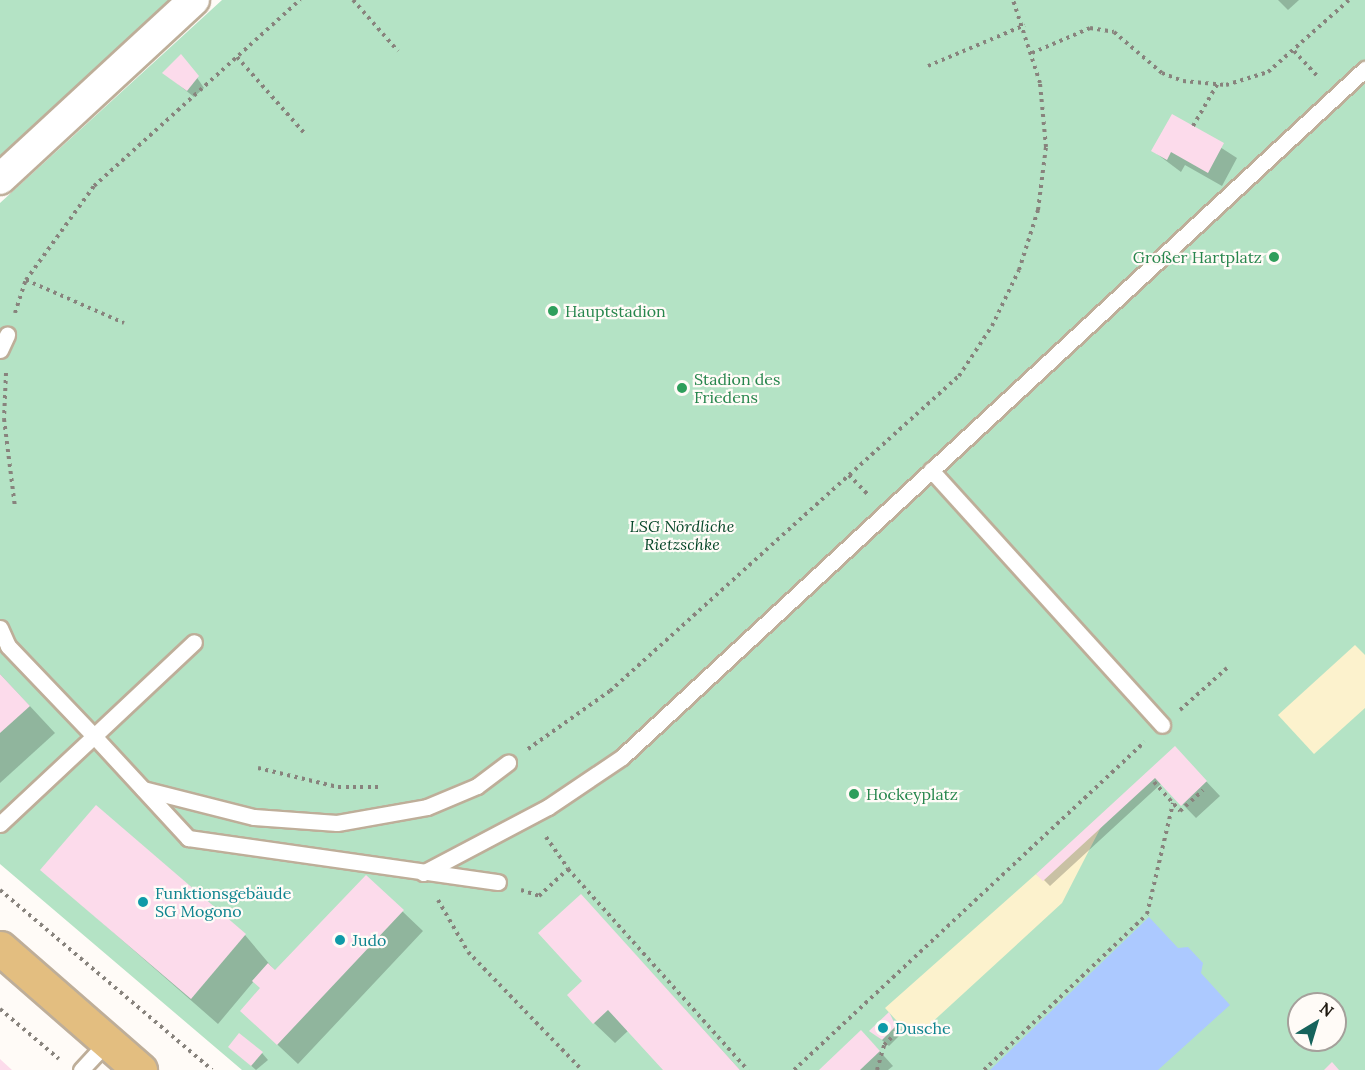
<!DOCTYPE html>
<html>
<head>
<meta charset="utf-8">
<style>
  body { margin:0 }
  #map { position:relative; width:1365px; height:1070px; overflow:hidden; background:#fffbf7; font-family:Lora,serif }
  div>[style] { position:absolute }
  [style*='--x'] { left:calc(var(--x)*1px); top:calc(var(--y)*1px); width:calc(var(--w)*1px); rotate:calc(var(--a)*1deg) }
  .green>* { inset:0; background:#b4e3c5 }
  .sand>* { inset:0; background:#fcf2cd }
  .water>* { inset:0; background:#acc9ff }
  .shadow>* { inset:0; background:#0003 }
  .building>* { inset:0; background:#fcdbeb }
  .path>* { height:4px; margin-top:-2px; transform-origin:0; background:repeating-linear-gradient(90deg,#88837d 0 3px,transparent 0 7.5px) }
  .roads { filter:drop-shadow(2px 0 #beae99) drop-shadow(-2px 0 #beae99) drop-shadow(0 2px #beae99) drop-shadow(0 -2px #beae99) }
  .service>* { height:15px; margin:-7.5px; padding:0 7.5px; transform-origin:7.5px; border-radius:7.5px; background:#fff }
  .minor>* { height:30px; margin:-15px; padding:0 15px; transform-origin:15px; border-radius:15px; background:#fff }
  .primary>* { height:33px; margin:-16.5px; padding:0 16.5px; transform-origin:16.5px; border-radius:16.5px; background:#e3be80 }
  .dots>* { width:16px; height:16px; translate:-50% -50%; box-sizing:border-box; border:3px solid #fffbf7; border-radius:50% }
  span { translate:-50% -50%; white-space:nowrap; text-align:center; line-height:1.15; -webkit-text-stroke:4.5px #fffbf7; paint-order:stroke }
  .leisure-label { font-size:16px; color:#27864d }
  .right { translate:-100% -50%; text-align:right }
  .left { translate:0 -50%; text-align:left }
  .park-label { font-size:16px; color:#064628; font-style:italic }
  .culture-label { font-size:16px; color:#0d838f }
  .north { position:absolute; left:1287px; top:992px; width:60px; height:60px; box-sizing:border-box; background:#fffbf7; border:2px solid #a5a09b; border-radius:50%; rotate:38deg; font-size:16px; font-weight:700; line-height:24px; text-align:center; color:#1e1810 }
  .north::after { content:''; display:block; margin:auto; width:21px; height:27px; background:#16635c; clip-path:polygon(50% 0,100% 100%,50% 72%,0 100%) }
</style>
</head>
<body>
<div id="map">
  <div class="green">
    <div style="clip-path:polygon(0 0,172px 0,0 160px)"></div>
    <div style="clip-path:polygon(evenodd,222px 0,1365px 0,1365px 1070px,242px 1070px,0 864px,0 203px,222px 0,1299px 1004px,1335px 1004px,1335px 1040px,1299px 1040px,1299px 1004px)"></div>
  </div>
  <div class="sand">
    <div style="clip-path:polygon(1355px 645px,1365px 655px,1365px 708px,1314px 754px,1278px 715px)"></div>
    <div style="clip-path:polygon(1101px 827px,1062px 903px,916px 1037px,896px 1020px,885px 1008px,1036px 874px,1043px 880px)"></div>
  </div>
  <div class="water">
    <div style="clip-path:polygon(1149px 917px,1178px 948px,1188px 947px,1203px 963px,1201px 973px,1230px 1005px,1158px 1070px,990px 1070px)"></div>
  </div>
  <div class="shadow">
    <div style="clip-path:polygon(1278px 0,1299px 0,1288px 10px)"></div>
    <div style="clip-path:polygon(187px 63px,204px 88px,194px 97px,164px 73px)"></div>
    <div style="clip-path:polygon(1172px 116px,1237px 158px,1222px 186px,1185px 165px,1181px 172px,1153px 151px)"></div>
    <div style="clip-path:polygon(0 674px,55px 733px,0 783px)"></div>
    <div style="clip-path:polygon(1188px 762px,1220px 796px,1196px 818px,1162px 783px,1050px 886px,1038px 874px,1150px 772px)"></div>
    <div style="clip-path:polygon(42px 870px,245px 935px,277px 973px,402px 911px,423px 931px,298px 1064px,263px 1031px,262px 989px,254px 981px,218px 1024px)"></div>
    <div style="clip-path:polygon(601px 917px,740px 1070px,665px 1070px,629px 1030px,615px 1043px,594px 1023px,584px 981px)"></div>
    <div style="clip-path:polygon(889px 1015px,902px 1033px,889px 1046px,871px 1031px)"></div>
    <div style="clip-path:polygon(875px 1046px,893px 1066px,888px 1070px,821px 1070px)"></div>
    <div style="clip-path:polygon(237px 1053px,262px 1053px,268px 1060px,256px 1070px)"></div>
  </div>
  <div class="building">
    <div style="clip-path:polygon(181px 54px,199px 76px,187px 91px,162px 73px)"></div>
    <div style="clip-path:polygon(1172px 114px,1224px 143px,1208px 173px,1171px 152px,1167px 160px,1151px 151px)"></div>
    <div style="clip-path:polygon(0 674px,30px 706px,0 733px)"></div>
    <div style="clip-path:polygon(1175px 746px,1207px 781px,1181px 806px,1155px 778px,1043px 881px,1036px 874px)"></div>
    <div style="clip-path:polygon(96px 805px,246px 934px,191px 999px,40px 870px)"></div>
    <div style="clip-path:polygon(366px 875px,404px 910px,277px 1045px,240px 1011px,260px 988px,252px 981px,268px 963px,275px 970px)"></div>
    <div style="clip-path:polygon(581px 894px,740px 1070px,663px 1070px,608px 1010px,593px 1024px,567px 995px,582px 981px,538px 933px)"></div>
    <div style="clip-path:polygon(889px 1012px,896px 1026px,882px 1040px,869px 1031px)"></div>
    <div style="clip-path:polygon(861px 1030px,880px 1051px,860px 1070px,819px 1070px)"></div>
    <div style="clip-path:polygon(239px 1033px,263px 1052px,251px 1066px,228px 1047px)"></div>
    <div style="clip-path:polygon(0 1059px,12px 1070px,0 1070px)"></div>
    <div style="clip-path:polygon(1332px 1062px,1339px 1070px,1324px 1070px)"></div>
  </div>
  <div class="path">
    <div style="--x:353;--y:0;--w:68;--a:48.6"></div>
    <div style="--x:1294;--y:51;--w:37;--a:47"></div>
    <div style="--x:1032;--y:53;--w:63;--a:-23.3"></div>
    <div style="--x:1090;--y:28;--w:24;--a:9"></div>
    <div style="--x:1114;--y:32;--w:63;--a:40.5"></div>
    <div style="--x:1162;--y:73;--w:22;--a:21"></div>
    <div style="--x:1183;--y:81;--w:43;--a:5.3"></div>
    <div style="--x:1226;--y:85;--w:44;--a:-17.2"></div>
    <div style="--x:1268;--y:72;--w:108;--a:-41.6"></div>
    <div style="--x:237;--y:57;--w:104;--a:48.5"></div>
    <div style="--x:928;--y:66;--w:105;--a:-22.9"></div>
    <div style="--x:1193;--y:126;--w:48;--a:-59.7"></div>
    <div style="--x:26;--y:280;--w:107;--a:23.7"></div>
    <div style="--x:15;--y:313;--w:35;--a:-72"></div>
    <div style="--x:26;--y:280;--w:116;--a:-54.1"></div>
    <div style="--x:94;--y:186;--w:278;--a:-42.1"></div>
    <div style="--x:6;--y:373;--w:46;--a:92.5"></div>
    <div style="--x:4;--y:419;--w:89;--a:82.9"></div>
    <div style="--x:849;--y:475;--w:28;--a:46"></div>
    <div style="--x:1180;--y:710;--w:63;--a:-41.8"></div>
    <div style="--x:528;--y:749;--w:100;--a:-35.3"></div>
    <div style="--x:610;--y:691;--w:470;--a:-42.1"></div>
    <div style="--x:959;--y:376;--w:60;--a:-56.6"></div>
    <div style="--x:992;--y:326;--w:62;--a:-64.3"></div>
    <div style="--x:1019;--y:270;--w:63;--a:-72.4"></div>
    <div style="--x:1038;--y:210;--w:64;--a:-82.8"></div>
    <div style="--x:1046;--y:147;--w:64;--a:-95.4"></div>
    <div style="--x:1040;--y:83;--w:87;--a:-108"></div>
    <div style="--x:258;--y:768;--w:82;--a:13.4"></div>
    <div style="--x:338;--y:787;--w:43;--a:0"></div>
    <div style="--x:1154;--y:782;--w:39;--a:48"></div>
    <div style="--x:1180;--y:811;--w:31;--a:-42"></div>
    <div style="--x:546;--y:837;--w:39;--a:55"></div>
    <div style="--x:0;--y:890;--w:278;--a:40.3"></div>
    <div style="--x:521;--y:890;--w:19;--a:18"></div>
    <div style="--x:539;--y:896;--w:40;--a:-43"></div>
    <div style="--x:568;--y:869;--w:270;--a:48.2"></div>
    <div style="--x:438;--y:900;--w:60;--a:60"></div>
    <div style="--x:468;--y:952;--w:164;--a:46"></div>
    <div style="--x:0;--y:1009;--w:77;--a:40.3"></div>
    <div style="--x:794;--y:1070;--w:480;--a:-43.1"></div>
    <div style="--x:877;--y:1070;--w:26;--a:-74"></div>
    <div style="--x:884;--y:1045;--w:23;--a:-45"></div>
    <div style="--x:984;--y:1070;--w:226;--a:-43.7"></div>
    <div style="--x:1147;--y:914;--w:114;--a:-76.8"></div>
  </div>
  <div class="roads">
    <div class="service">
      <div style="--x:0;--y:350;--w:17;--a:-65"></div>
      <div style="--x:931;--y:470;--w:344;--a:47.8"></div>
      <div style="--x:0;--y:628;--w:20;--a:66"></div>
      <div style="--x:8;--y:646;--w:124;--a:46.3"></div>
      <div style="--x:94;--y:736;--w:137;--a:-43.2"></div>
      <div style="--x:143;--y:789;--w:114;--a:14.2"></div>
      <div style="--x:254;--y:817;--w:83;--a:4.1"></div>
      <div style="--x:337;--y:823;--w:91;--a:-10.1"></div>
      <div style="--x:427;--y:807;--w:54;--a:-22.8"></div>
      <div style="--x:477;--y:786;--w:39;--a:-37"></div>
      <div style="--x:0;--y:824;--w:129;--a:-43.1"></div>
      <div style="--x:94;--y:736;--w:139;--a:47.3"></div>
      <div style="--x:188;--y:838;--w:313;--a:8.1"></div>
      <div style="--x:423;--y:873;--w:141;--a:-27.8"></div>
      <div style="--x:548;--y:807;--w:89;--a:-34"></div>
      <div style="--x:622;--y:757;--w:1013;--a:-42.8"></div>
      <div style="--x:81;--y:1070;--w:38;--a:-47"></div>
    </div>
    <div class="minor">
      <div style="--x:0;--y:179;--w:264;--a:-42.7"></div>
    </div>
    <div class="primary">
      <div style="--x:0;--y:948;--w:186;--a:41.1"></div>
    </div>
  </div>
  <div class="dots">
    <div style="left:1274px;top:257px;background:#2e9e5b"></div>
    <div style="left:553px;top:311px;background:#2e9e5b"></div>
    <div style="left:682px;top:388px;background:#2e9e5b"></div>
    <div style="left:854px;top:794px;background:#2e9e5b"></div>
    <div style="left:143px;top:902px;background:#0f9aa8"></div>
    <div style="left:340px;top:940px;background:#0f9aa8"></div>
    <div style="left:883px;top:1028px;background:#0f9aa8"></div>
  </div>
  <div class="leisure-label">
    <span class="right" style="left:1262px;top:257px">Großer Hartplatz</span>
    <span class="left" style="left:565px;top:311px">Hauptstadion</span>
    <span class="left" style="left:694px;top:388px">Stadion des<br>Friedens</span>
    <span class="left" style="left:866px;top:794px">Hockeyplatz</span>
  </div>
  <div class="park-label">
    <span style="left:682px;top:535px">LSG Nördliche<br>Rietzschke</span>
  </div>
  <div class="culture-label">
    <span class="left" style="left:155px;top:902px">Funktionsgebäude<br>SG Mogono</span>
    <span class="left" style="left:352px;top:940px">Judo</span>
    <span class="left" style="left:895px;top:1028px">Dusche</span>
  </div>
  <div class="north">N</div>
</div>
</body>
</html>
